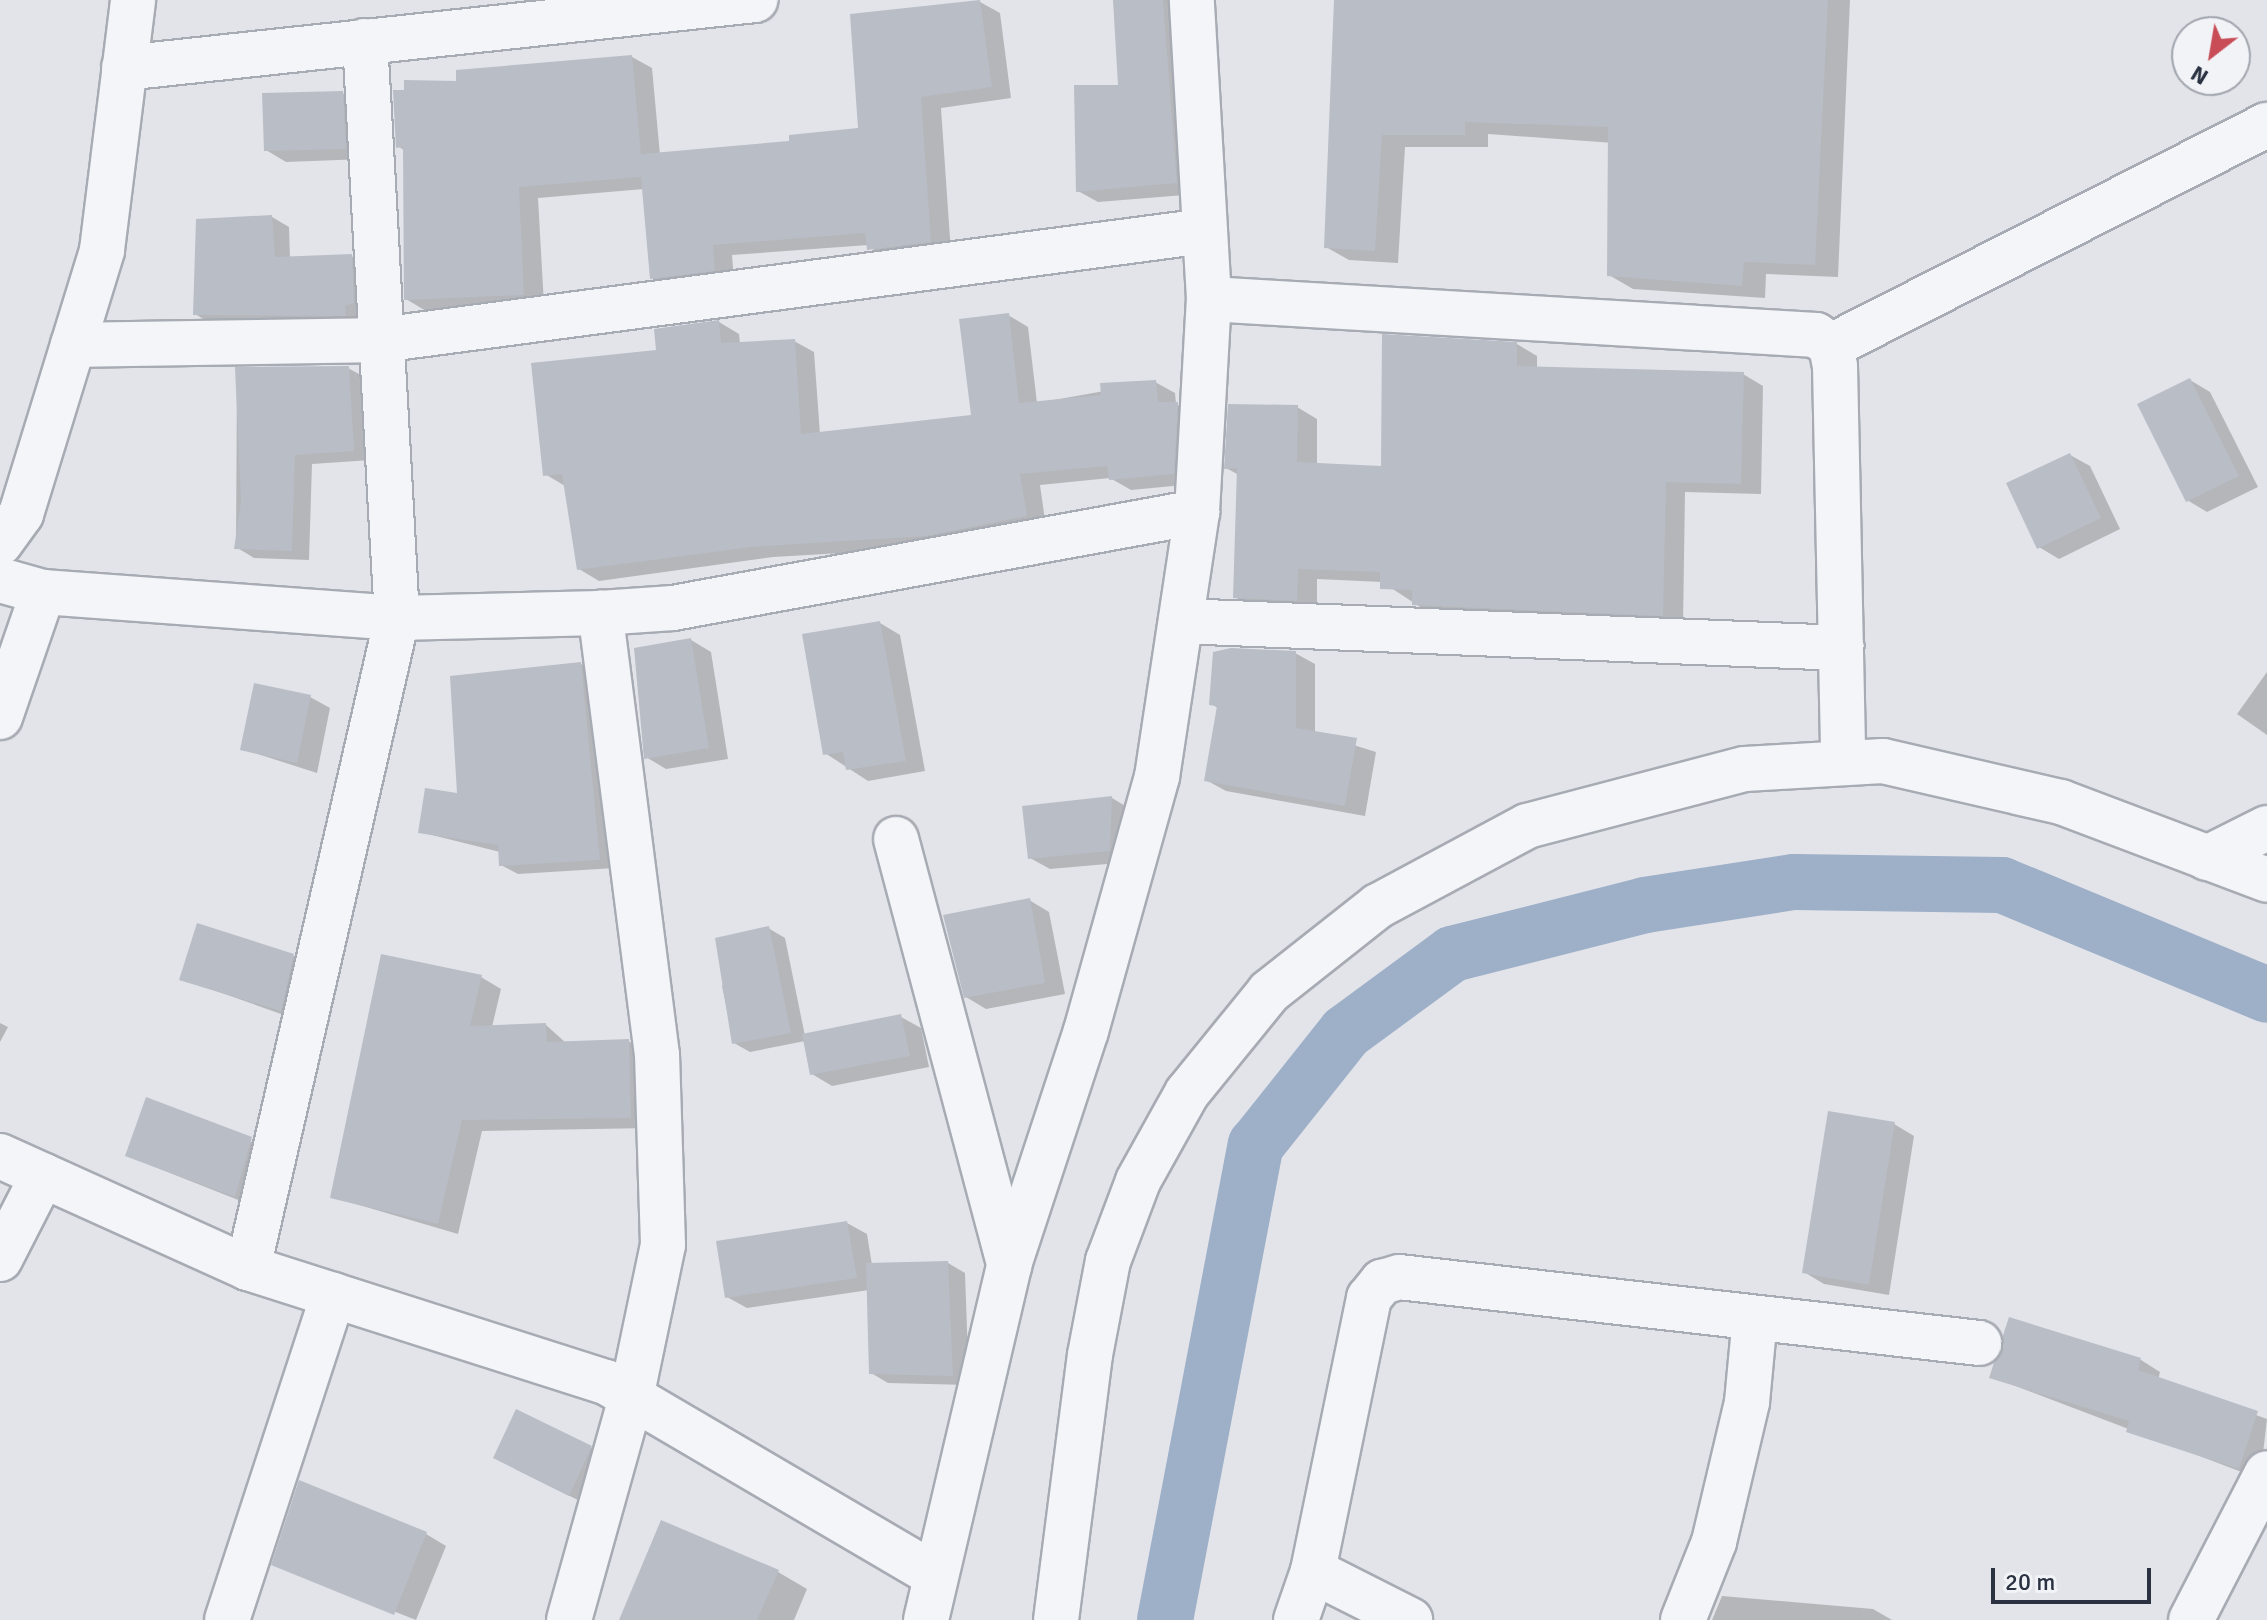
<!DOCTYPE html>
<html>
<head>
<meta charset="utf-8">
<style>
  body { margin:0 }
  #map { position:relative; width:2267px; height:1620px; overflow:hidden; background:#e2e4e9; font-family:Signika,sans-serif }
  div>[style] { position:absolute }
  [style*='--x'] { left:calc(var(--x)*1px); top:calc(var(--y)*1px); width:calc(var(--w)*1px); rotate:calc(var(--a)*1deg) }
  .shadow>* { inset:0; background:#0003 }
  .canal>* { height:56px; margin:-28px; padding:0 28px; transform-origin:28px; border-radius:28px; background:#9eafc8 }
  .building>* { inset:0; background:#b9bdc6 }
  .roads { filter:drop-shadow(2px 0 #a7abb3) drop-shadow(-2px 0 #a7abb3) drop-shadow(0 2px #a7abb3) drop-shadow(0 -2px #a7abb3) }
  .minor>* { height:44px; margin:-22px; padding:0 22px; transform-origin:22px; border-radius:22px; background:#f4f5f8 }
  span { translate:-50% -50%; white-space:nowrap; text-align:center; line-height:1.15; -webkit-text-stroke:8px #f1f3f7; paint-order:stroke }
  .north { position:absolute; left:2171px; top:16px; width:80px; height:80px; box-sizing:border-box; background:#f1f3f7; border:2px solid #a1a5ae; border-radius:50%; rotate:211deg; font-size:22px; font-weight:700; line-height:32px; text-align:center; color:#2a3141 }
  .north::after { content:''; display:block; margin:auto; width:28px; height:36px; background:#c84d57; clip-path:polygon(50% 0,100% 100%,50% 72%,0 100%) }
  .scale { position:absolute; left:1991px; top:1568px; width:160px; height:36px; box-sizing:border-box; border:4px solid #2a3141; border-top:0; padding-left:10px; font-size:24px; line-height:28px; white-space:nowrap; color:#2a3141; -webkit-text-stroke:6px #f1f3f7; paint-order:stroke }
</style>
</head>
<body>
<div id="map">
  <div class="shadow">
    <div style="clip-path:polygon(1115px 0,1182px 0,1197px 194px,1098px 202px,1078px 191px,1120px 87px)"></div>
    <div style="clip-path:polygon(1336px 0,1850px 0,1838px 277px,1766px 274px,1765px 298px,1633px 289px,1609px 275px,1614px 143px,1488px 134px,1488px 147px,1405px 147px,1398px 263px,1349px 260px,1326px 247px)"></div>
    <div style="clip-path:polygon(980px 2px,1000px 13px,1011px 98px,941px 108px,951px 253px,889px 261px,868px 245px,732px 255px,734px 281px,672px 289px,652px 278px,644px 189px,538px 198px,544px 305px,426px 311px,406px 299px,405px 151px,398px 146px,458px 83px,632px 57px,652px 68px,660px 155px,792px 143px,861px 130px)"></div>
    <div style="clip-path:polygon(342px 93px,362px 105px,365px 159px,286px 162px,266px 150px)"></div>
    <div style="clip-path:polygon(272px 217px,289px 227px,290px 258px,351px 256px,368px 266px,362px 324px,212px 324px,195px 314px)"></div>
    <div style="clip-path:polygon(1008px 315px,1028px 327px,1037px 403px,1155px 382px,1175px 393px,1176px 404px,1198px 416px,1194px 484px,1131px 490px,1110px 478px,1040px 485px,1046px 527px,947px 547px,773px 557px,599px 581px,579px 569px,565px 486px,545px 474px,658px 352px,719px 322px,739px 334px,740px 344px,794px 341px,814px 352px,820px 434px,974px 417px)"></div>
    <div style="clip-path:polygon(1517px 344px,1537px 356px,1537px 368px,1743px 374px,1763px 386px,1761px 494px,1685px 492px,1683px 626px,1434px 616px,1382px 582px,1317px 579px,1317px 611px,1255px 609px,1235px 597px,1239px 475px,1226px 468px,1297px 407px,1317px 419px,1317px 465px,1383px 468px)"></div>
    <div style="clip-path:polygon(348px 368px,366px 378px,371px 460px,312px 464px,309px 560px,254px 558px,236px 547px,237px 369px)"></div>
    <div style="clip-path:polygon(2190px 380px,2210px 392px,2258px 487px,2207px 512px,2187px 500px)"></div>
    <div style="clip-path:polygon(2070px 455px,2090px 466px,2120px 529px,2059px 559px,2039px 547px)"></div>
    <div style="clip-path:polygon(880px 623px,900px 635px,925px 771px,868px 781px,825px 753px)"></div>
    <div style="clip-path:polygon(691px 640px,711px 652px,728px 759px,666px 769px,646px 757px)"></div>
    <div style="clip-path:polygon(1295px 653px,1315px 664px,1315px 733px,1376px 752px,1365px 816px,1226px 791px,1206px 780px,1218px 708px,1211px 704px)"></div>
    <div style="clip-path:polygon(581px 664px,597px 674px,615px 868px,518px 874px,501px 865px,500px 852px,420px 832px)"></div>
    <div style="clip-path:polygon(2267px 672px,2267px 735px,2237px 714px)"></div>
    <div style="clip-path:polygon(310px 697px,330px 708px,317px 773px,242px 749px)"></div>
    <div style="clip-path:polygon(1112px 798px,1132px 810px,1130px 862px,1050px 869px,1030px 858px,1024px 808px)"></div>
    <div style="clip-path:polygon(1029px 900px,1049px 912px,1065px 994px,986px 1009px,966px 997px)"></div>
    <div style="clip-path:polygon(768px 928px,785px 938px,805px 1036px,901px 1017px,921px 1028px,929px 1067px,832px 1086px,812px 1074px,805px 1041px,750px 1052px,734px 1043px,722px 986px)"></div>
    <div style="clip-path:polygon(293px 956px,313px 968px,301px 1021px,182px 979px)"></div>
    <div style="clip-path:polygon(481px 977px,501px 989px,492px 1027px,546px 1025px,566px 1043px,628px 1041px,648px 1052px,651px 1128px,482px 1131px,458px 1234px,332px 1197px)"></div>
    <div style="clip-path:polygon(0 1023px,8px 1027px,0 1042px)"></div>
    <div style="clip-path:polygon(147px 1100px,272px 1150px,256px 1207px,127px 1156px)"></div>
    <div style="clip-path:polygon(1894px 1124px,1914px 1136px,1889px 1295px,1824px 1284px,1804px 1272px)"></div>
    <div style="clip-path:polygon(847px 1223px,867px 1234px,872px 1265px,948px 1263px,965px 1273px,969px 1385px,888px 1383px,871px 1373px,869px 1290px,747px 1308px,727px 1297px)"></div>
    <div style="clip-path:polygon(2010px 1320px,2141px 1360px,2160px 1372px,2158px 1380px,2267px 1419px,2260px 1479px,1992px 1377px)"></div>
    <div style="clip-path:polygon(591px 1448px,610px 1460px,590px 1506px,515px 1469px)"></div>
    <div style="clip-path:polygon(426px 1534px,446px 1546px,416px 1620px,274px 1564px)"></div>
    <div style="clip-path:polygon(778px 1572px,807px 1589px,794px 1620px,634px 1620px)"></div>
    <div style="clip-path:polygon(1722px 1596px,1873px 1609px,1892px 1620px,1712px 1620px)"></div>
  </div>
  <div class="canal">
    <div style="--x:1165;--y:1620;--w:484;--a:-79.2"></div>
    <div style="--x:1256;--y:1145;--w:144;--a:-51.5"></div>
    <div style="--x:1346;--y:1032;--w:132;--a:-36.3"></div>
    <div style="--x:1452;--y:954;--w:199;--a:-14.2"></div>
    <div style="--x:1645;--y:905;--w:151;--a:-8.8"></div>
    <div style="--x:1794;--y:882;--w:208;--a:0.8"></div>
    <div style="--x:2002;--y:885;--w:287;--a:22.5"></div>
  </div>
  <div class="building">
    <div style="clip-path:polygon(980px 0,992px 87px,921px 97px,931px 242px,867px 250px,865px 233px,713px 245px,715px 271px,650px 279px,641px 177px,519px 187px,524px 295px,404px 300px,403px 147px,396px 148px,393px 90px,404px 90px,404px 80px,456px 81px,456px 70px,632px 55px,641px 154px,789px 141px,789px 135px,858px 128px,850px 14px)"></div>
    <div style="clip-path:polygon(1113px 0,1163px 0,1177px 183px,1076px 192px,1074px 85px,1118px 85px)"></div>
    <div style="clip-path:polygon(1334px 0,1828px 0,1815px 265px,1744px 262px,1742px 286px,1607px 276px,1608px 127px,1465px 122px,1465px 135px,1382px 135px,1375px 251px,1324px 248px)"></div>
    <div style="clip-path:polygon(343px 91px,346px 149px,264px 151px,262px 93px)"></div>
    <div style="clip-path:polygon(272px 215px,275px 257px,352px 254px,354px 303px,345px 306px,346px 316px,193px 315px,196px 219px)"></div>
    <div style="clip-path:polygon(1009px 313px,1019px 403px,1101px 395px,1100px 383px,1156px 380px,1158px 402px,1178px 402px,1174px 474px,1109px 480px,1107px 466px,1020px 474px,1027px 516px,926px 536px,751px 547px,577px 570px,562px 474px,543px 476px,531px 363px,656px 350px,654px 329px,719px 320px,721px 343px,795px 339px,801px 434px,971px 415px,959px 319px)"></div>
    <div style="clip-path:polygon(1382px 334px,1517px 342px,1517px 366px,1744px 372px,1741px 484px,1666px 482px,1663px 616px,1412px 605px,1412px 590px,1380px 589px,1380px 572px,1298px 569px,1297px 601px,1233px 598px,1237px 468px,1224px 469px,1228px 404px,1298px 405px,1297px 462px,1381px 466px)"></div>
    <div style="clip-path:polygon(349px 366px,354px 451px,295px 455px,292px 551px,234px 549px,241px 501px,235px 367px)"></div>
    <div style="clip-path:polygon(2190px 378px,2239px 476px,2186px 502px,2137px 404px)"></div>
    <div style="clip-path:polygon(2070px 453px,2101px 518px,2037px 549px,2006px 483px)"></div>
    <div style="clip-path:polygon(880px 621px,906px 761px,846px 770px,843px 752px,823px 755px,802px 634px)"></div>
    <div style="clip-path:polygon(691px 638px,709px 748px,644px 759px,634px 648px)"></div>
    <div style="clip-path:polygon(1231px 648px,1296px 651px,1296px 728px,1357px 738px,1345px 806px,1204px 781px,1217px 706px,1209px 705px,1213px 652px)"></div>
    <div style="clip-path:polygon(581px 662px,600px 860px,499px 866px,498px 845px,418px 833px,425px 788px,457px 793px,450px 676px)"></div>
    <div style="clip-path:polygon(254px 683px,311px 695px,297px 763px,240px 750px)"></div>
    <div style="clip-path:polygon(1112px 796px,1110px 851px,1028px 859px,1022px 806px)"></div>
    <div style="clip-path:polygon(1030px 898px,1045px 983px,964px 998px,943px 915px)"></div>
    <div style="clip-path:polygon(197px 923px,294px 954px,281px 1011px,179px 980px)"></div>
    <div style="clip-path:polygon(769px 926px,791px 1033px,732px 1044px,715px 938px)"></div>
    <div style="clip-path:polygon(381px 954px,482px 975px,470px 1026px,546px 1023px,547px 1042px,629px 1039px,631px 1118px,462px 1120px,438px 1224px,330px 1198px)"></div>
    <div style="clip-path:polygon(901px 1014px,910px 1056px,810px 1075px,802px 1034px)"></div>
    <div style="clip-path:polygon(146px 1097px,252px 1137px,235px 1197px,125px 1156px)"></div>
    <div style="clip-path:polygon(1828px 1111px,1895px 1122px,1869px 1285px,1802px 1273px)"></div>
    <div style="clip-path:polygon(847px 1221px,857px 1278px,725px 1298px,716px 1241px)"></div>
    <div style="clip-path:polygon(948px 1261px,953px 1376px,869px 1374px,866px 1263px)"></div>
    <div style="clip-path:polygon(2009px 1317px,2141px 1358px,2138px 1370px,2258px 1411px,2239px 1469px,2126px 1432px,2129px 1421px,1989px 1378px)"></div>
    <div style="clip-path:polygon(516px 1409px,592px 1446px,569px 1496px,493px 1458px)"></div>
    <div style="clip-path:polygon(299px 1480px,427px 1532px,394px 1615px,271px 1565px)"></div>
    <div style="clip-path:polygon(661px 1520px,779px 1570px,757px 1620px,619px 1620px)"></div>
  </div>
  <div class="roads">
    <div class="minor">
      <div style="--x:124;--y:68;--w:635;--a:-6.15"></div>
      <div style="--x:1209;--y:299;--w:608;--a:3.39"></div>
      <div style="--x:1816;--y:335;--w:19;--a:36"></div>
      <div style="--x:1831;--y:346;--w:20;--a:79"></div>
      <div style="--x:1835;--y:366;--w:397;--a:88.8"></div>
      <div style="--x:73;--y:345;--w:307;--a:-0.9"></div>
      <div style="--x:380;--y:340;--w:832;--a:-7.53"></div>
      <div style="--x:1831;--y:346;--w:489;--a:-26.9"></div>
      <div style="--x:0;--y:543;--w:36;--a:-54"></div>
      <div style="--x:21;--y:514;--w:276;--a:-72.9"></div>
      <div style="--x:102;--y:250;--w:252;--a:-82.9"></div>
      <div style="--x:0;--y:580;--w:45;--a:15.6"></div>
      <div style="--x:43;--y:592;--w:355;--a:4.2"></div>
      <div style="--x:397;--y:618;--w:203;--a:-1.4"></div>
      <div style="--x:600;--y:613;--w:73;--a:-3.9"></div>
      <div style="--x:673;--y:608;--w:533;--a:-10.38"></div>
      <div style="--x:1181;--y:621;--w:661;--a:2.34"></div>
      <div style="--x:0;--y:717;--w:132;--a:-71"></div>
      <div style="--x:896;--y:839;--w:441;--a:75.1"></div>
      <div style="--x:2207;--y:858;--w:67;--a:-26.6"></div>
      <div style="--x:0;--y:1156;--w:272;--a:24.3"></div>
      <div style="--x:248;--y:1268;--w:376;--a:17.7"></div>
      <div style="--x:606;--y:1382;--w:378;--a:30.4"></div>
      <div style="--x:0;--y:1259;--w:94;--a:-62.9"></div>
      <div style="--x:248;--y:1268;--w:667;--a:-77.09"></div>
      <div style="--x:397;--y:618;--w:578;--a:-93.17"></div>
      <div style="--x:1313;--y:1571;--w:109;--a:26.8"></div>
      <div style="--x:227;--y:1620;--w:342;--a:-71.9"></div>
      <div style="--x:569;--y:1620;--w:230;--a:-74.4"></div>
      <div style="--x:631;--y:1398;--w:156;--a:-78.2"></div>
      <div style="--x:663;--y:1245;--w:190;--a:-91.8"></div>
      <div style="--x:657;--y:1055;--w:446;--a:-97.3"></div>
      <div style="--x:926;--y:1620;--w:365;--a:-76.8"></div>
      <div style="--x:1009;--y:1265;--w:246;--a:-71.8"></div>
      <div style="--x:1086;--y:1031;--w:264;--a:-74.4"></div>
      <div style="--x:1157;--y:777;--w:268;--a:-81.4"></div>
      <div style="--x:1197;--y:512;--w:213;--a:-86.8"></div>
      <div style="--x:1209;--y:299;--w:299;--a:-93.3"></div>
      <div style="--x:1056;--y:1620;--w:267;--a:-82.7"></div>
      <div style="--x:1090;--y:1355;--w:96;--a:-79.2"></div>
      <div style="--x:1108;--y:1261;--w:85;--a:-69.4"></div>
      <div style="--x:1138;--y:1181;--w:101;--a:-60.9"></div>
      <div style="--x:1187;--y:1093;--w:130;--a:-50.9"></div>
      <div style="--x:1269;--y:992;--w:139;--a:-38.3"></div>
      <div style="--x:1378;--y:906;--w:169;--a:-28.2"></div>
      <div style="--x:1527;--y:826;--w:225;--a:-14.7"></div>
      <div style="--x:1745;--y:769;--w:138;--a:-3.3"></div>
      <div style="--x:1883;--y:761;--w:183;--a:13"></div>
      <div style="--x:2061;--y:802;--w:220;--a:20.7"></div>
      <div style="--x:1296;--y:1620;--w:52;--a:-70.9"></div>
      <div style="--x:1313;--y:1571;--w:279;--a:-78.4"></div>
      <div style="--x:1369;--y:1298;--w:21;--a:-51"></div>
      <div style="--x:1382;--y:1282;--w:18;--a:-16"></div>
      <div style="--x:1399;--y:1277;--w:584;--a:6.49"></div>
      <div style="--x:1683;--y:1620;--w:84;--a:-68.3"></div>
      <div style="--x:1714;--y:1542;--w:144;--a:-76.7"></div>
      <div style="--x:1747;--y:1402;--w:84;--a:-84.6"></div>
      <div style="--x:2191;--y:1620;--w:165;--a:-62.7"></div>
    </div>
  </div>
  <div class="north">N</div>
  <div class="scale">20 m</div>
</div>
</body>
</html>
